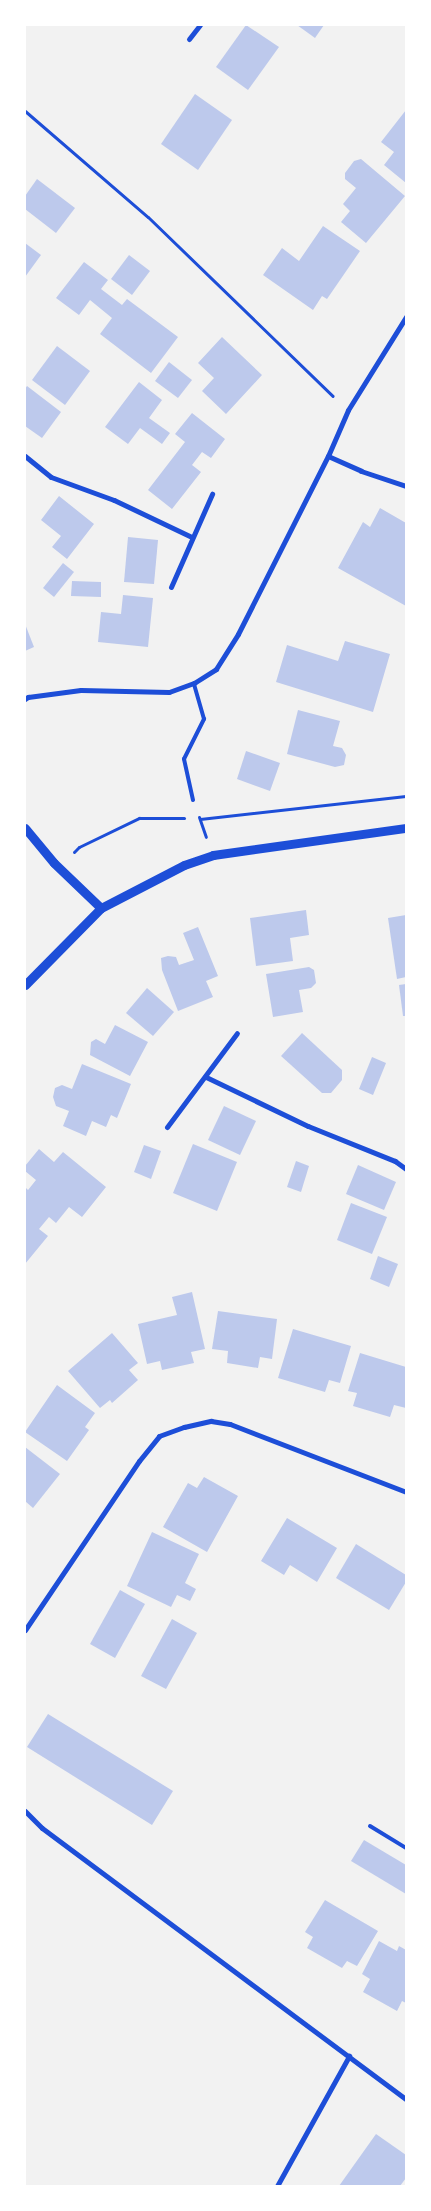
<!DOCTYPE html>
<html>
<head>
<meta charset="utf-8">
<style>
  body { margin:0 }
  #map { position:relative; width:431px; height:2211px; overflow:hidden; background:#f2f2f2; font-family:"Open Sans",sans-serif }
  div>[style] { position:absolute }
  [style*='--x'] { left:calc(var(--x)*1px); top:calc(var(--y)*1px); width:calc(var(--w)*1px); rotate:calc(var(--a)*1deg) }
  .building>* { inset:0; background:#bdc9ec }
  .path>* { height:3px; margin:-1.5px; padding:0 1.5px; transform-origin:1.5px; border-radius:1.5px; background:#1d4ed8 }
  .service>* { height:4px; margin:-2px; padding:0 2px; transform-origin:2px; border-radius:2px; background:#1d4ed8 }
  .minor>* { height:5px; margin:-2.5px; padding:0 2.5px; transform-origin:2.5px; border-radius:2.5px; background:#1d4ed8 }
  .tertiary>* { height:9px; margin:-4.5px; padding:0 4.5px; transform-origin:4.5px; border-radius:4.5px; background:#1d4ed8 }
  span { translate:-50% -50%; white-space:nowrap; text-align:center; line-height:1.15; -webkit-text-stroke:4.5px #fff; paint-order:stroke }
  .frame { position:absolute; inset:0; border:26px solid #fff; pointer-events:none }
</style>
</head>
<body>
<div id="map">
  <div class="building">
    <div style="clip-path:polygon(246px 25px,279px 47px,248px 90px,216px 67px)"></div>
    <div style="clip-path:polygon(297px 25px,324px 25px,315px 38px)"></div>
    <div style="clip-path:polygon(195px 94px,232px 120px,198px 170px,161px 144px)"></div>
    <div style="clip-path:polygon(406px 110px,406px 183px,384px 165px,394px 152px,381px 142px)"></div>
    <div style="clip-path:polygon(361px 159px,405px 196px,366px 243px,341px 222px,350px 211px,343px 204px,356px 188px,345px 179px,345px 173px,354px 161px)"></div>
    <div style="clip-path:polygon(37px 179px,75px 208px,56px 233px,25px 209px,25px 196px)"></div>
    <div style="clip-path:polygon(323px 226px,360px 251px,327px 299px,322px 296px,313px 310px,263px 275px,282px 248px,299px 261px)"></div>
    <div style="clip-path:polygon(25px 243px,41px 255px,25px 277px)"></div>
    <div style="clip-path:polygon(129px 255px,150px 271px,132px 295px,111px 279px)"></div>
    <div style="clip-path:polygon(84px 262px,108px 280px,101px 289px,122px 305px,127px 299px,178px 337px,151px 373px,100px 334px,112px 318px,90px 300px,79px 315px,56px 298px)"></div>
    <div style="clip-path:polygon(222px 337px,262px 375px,226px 414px,202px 391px,214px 378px,198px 363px)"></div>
    <div style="clip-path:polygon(57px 346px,90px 371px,65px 405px,32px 380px)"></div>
    <div style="clip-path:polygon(169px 362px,192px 380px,178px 398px,155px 381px)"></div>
    <div style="clip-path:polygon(139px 382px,162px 400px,149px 418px,170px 433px,162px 444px,140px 428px,128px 444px,105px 427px)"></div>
    <div style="clip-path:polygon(27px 386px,61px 412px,42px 438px,25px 426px,25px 389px)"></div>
    <div style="clip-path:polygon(192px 413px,225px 439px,211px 458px,202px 452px,192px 465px,201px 472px,172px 509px,148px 490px,185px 442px,175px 434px)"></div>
    <div style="clip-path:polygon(59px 496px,94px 524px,67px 559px,52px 547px,61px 536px,41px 520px)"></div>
    <div style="clip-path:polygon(380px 508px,406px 523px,406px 606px,338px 568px,363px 522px,370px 527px)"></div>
    <div style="clip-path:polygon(128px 537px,158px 540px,154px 584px,124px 582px)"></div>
    <div style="clip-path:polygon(63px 563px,74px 572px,54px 597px,43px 588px)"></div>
    <div style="clip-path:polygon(72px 581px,101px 582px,101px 597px,71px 596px)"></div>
    <div style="clip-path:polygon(123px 595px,153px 598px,148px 647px,98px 642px,101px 612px,121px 614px)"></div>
    <div style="clip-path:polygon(25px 624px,34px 647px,25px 651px)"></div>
    <div style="clip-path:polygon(345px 641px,390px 654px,373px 712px,276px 682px,287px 645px,338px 661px)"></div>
    <div style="clip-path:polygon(298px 710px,340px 721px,333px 746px,342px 748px,346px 755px,344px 765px,335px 767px,287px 754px)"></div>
    <div style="clip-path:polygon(246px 751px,280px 763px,270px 791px,237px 779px)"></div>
    <div style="clip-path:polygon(306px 910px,309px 935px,290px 938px,293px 961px,256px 966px,250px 918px)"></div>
    <div style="clip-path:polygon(406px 915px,406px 977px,397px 979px,388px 918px)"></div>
    <div style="clip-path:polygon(198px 927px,218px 976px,206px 981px,213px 997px,178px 1011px,162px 970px,161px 958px,168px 956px,176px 957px,179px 965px,194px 960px,183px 933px)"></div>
    <div style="clip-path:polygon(309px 967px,314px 970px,316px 983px,311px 988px,299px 990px,303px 1012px,273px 1017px,266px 974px)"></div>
    <div style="clip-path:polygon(406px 984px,406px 1016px,403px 1016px,399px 985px)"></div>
    <div style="clip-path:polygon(147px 988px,174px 1012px,153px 1036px,126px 1013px)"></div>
    <div style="clip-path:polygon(115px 1025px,148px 1042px,130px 1076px,90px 1055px,91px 1042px,96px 1039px,105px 1044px)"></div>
    <div style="clip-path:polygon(302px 1033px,342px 1070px,342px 1080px,331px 1093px,322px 1093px,281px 1056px)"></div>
    <div style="clip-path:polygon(372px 1057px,386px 1063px,373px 1095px,359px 1089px)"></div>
    <div style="clip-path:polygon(82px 1064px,131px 1084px,117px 1118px,111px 1115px,106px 1127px,92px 1121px,86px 1136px,63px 1126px,69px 1111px,56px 1106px,53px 1097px,55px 1088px,62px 1085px,72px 1089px)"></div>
    <div style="clip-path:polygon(224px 1106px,256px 1121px,240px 1155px,208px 1140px)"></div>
    <div style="clip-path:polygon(193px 1144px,237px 1162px,217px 1211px,173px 1193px)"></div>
    <div style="clip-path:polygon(144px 1145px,161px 1151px,151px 1179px,134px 1172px)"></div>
    <div style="clip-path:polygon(39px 1149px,54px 1162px,63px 1152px,106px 1187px,82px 1217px,69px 1207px,56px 1223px,49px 1217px,39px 1229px,48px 1236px,25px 1264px,25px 1187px,28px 1190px,36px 1180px,25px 1171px,25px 1166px)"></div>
    <div style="clip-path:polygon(296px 1161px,309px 1166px,301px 1192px,287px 1187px)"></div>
    <div style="clip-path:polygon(358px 1165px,396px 1182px,384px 1210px,346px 1194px)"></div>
    <div style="clip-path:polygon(351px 1203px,387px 1217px,372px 1254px,337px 1240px)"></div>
    <div style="clip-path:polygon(378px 1256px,398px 1264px,389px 1287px,370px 1279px)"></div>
    <div style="clip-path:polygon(192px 1292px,205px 1349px,191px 1352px,194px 1363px,162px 1370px,160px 1361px,147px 1364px,138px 1324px,177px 1315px,172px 1297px)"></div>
    <div style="clip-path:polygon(218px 1311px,277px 1319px,272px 1359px,260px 1357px,258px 1368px,227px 1363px,228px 1351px,212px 1349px)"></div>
    <div style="clip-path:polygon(293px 1329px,351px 1346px,340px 1383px,329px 1380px,325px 1392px,278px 1378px)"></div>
    <div style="clip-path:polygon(112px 1333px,138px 1363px,129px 1370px,138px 1380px,112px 1403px,110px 1400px,100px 1408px,68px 1371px)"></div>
    <div style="clip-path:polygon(360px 1353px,406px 1367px,406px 1408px,394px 1405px,390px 1417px,353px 1406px,357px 1393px,348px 1391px)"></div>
    <div style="clip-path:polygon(57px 1385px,95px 1413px,85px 1427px,89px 1430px,67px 1461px,25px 1432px)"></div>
    <div style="clip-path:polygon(25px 1447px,60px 1474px,33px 1508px,25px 1501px)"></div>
    <div style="clip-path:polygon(204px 1477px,238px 1496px,207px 1552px,163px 1527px,188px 1483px,197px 1488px)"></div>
    <div style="clip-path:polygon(287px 1518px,337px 1548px,317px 1582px,290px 1565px,284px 1575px,261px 1561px)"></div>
    <div style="clip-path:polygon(152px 1532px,199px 1554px,185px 1583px,196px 1589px,190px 1601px,177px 1595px,171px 1607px,127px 1586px)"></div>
    <div style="clip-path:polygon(356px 1544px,406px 1575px,406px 1582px,389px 1610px,336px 1578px)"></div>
    <div style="clip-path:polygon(120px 1590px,145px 1604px,115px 1658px,90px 1644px)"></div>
    <div style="clip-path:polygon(172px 1619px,197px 1633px,166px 1689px,141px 1676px)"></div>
    <div style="clip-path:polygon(48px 1714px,173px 1791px,152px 1825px,27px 1747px)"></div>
    <div style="clip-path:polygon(364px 1840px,406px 1865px,406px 1894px,351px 1861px)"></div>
    <div style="clip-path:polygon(325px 1900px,378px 1931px,357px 1966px,347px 1961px,342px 1968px,307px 1948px,313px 1937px,305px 1932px)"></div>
    <div style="clip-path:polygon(379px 1941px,397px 1951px,399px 1946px,406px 1950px,406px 2003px,402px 2001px,397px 2011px,363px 1992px,370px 1979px,362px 1974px)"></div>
    <div style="clip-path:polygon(376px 2134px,406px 2155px,406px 2178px,400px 2186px,339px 2186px)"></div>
  </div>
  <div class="path">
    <div style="--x:25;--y:111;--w:162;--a:40.8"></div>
    <div style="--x:148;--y:217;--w:257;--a:44.1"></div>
    <div style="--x:199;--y:817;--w:21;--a:71"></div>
    <div style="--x:200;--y:819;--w:207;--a:-6.4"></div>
    <div style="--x:74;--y:852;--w:7;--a:-45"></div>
    <div style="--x:79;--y:847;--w:67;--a:-25.8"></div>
    <div style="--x:139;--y:818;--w:45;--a:0"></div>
  </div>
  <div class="service">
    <div style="--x:193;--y:800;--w:42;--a:-102.4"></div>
    <div style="--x:184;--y:759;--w:45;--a:-63.4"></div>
    <div style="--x:204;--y:719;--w:37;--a:-106"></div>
    <div style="--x:370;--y:1826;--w:42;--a:31.4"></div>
  </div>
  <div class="minor">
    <div style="--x:189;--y:39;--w:18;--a:-52"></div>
    <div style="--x:25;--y:456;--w:33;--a:39"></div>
    <div style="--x:51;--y:477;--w:67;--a:20.1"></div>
    <div style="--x:114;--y:500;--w:86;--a:25.4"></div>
    <div style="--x:328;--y:456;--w:36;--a:24"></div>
    <div style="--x:361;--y:471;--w:47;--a:18.4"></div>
    <div style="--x:171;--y:587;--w:102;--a:-66.2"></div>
    <div style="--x:25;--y:699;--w:4;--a:-34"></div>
    <div style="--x:28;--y:697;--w:53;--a:-7.5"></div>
    <div style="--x:81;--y:690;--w:88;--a:1.3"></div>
    <div style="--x:169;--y:692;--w:27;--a:-20"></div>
    <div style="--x:194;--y:683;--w:26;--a:-32"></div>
    <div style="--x:216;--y:669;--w:41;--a:-57.8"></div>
    <div style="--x:238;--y:634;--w:199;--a:-63.2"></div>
    <div style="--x:328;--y:456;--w:50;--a:-66.5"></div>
    <div style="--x:348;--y:410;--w:110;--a:-58.1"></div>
    <div style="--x:206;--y:1077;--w:113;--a:25.7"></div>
    <div style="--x:308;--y:1126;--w:94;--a:21.9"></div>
    <div style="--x:395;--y:1161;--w:14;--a:36"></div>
    <div style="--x:167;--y:1127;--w:117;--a:-53.3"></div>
    <div style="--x:25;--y:1630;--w:204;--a:-56"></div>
    <div style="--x:139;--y:1461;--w:32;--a:-51"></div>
    <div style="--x:159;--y:1436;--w:27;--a:-20"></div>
    <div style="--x:184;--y:1427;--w:28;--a:-13"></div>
    <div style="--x:211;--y:1421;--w:19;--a:9"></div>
    <div style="--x:230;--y:1424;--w:189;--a:21.1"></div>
    <div style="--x:25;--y:1811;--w:24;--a:45"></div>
    <div style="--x:42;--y:1828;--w:454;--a:36.7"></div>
    <div style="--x:277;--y:2186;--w:149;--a:-61"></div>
  </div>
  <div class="tertiary">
    <div style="--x:25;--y:828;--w:45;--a:50.4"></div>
    <div style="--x:54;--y:863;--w:65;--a:43.8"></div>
    <div style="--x:25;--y:985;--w:108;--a:-45.4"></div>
    <div style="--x:101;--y:908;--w:93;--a:-27.4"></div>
    <div style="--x:184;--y:865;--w:31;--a:-19"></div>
    <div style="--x:213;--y:855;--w:195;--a:-8"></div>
  </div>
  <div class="frame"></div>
</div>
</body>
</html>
